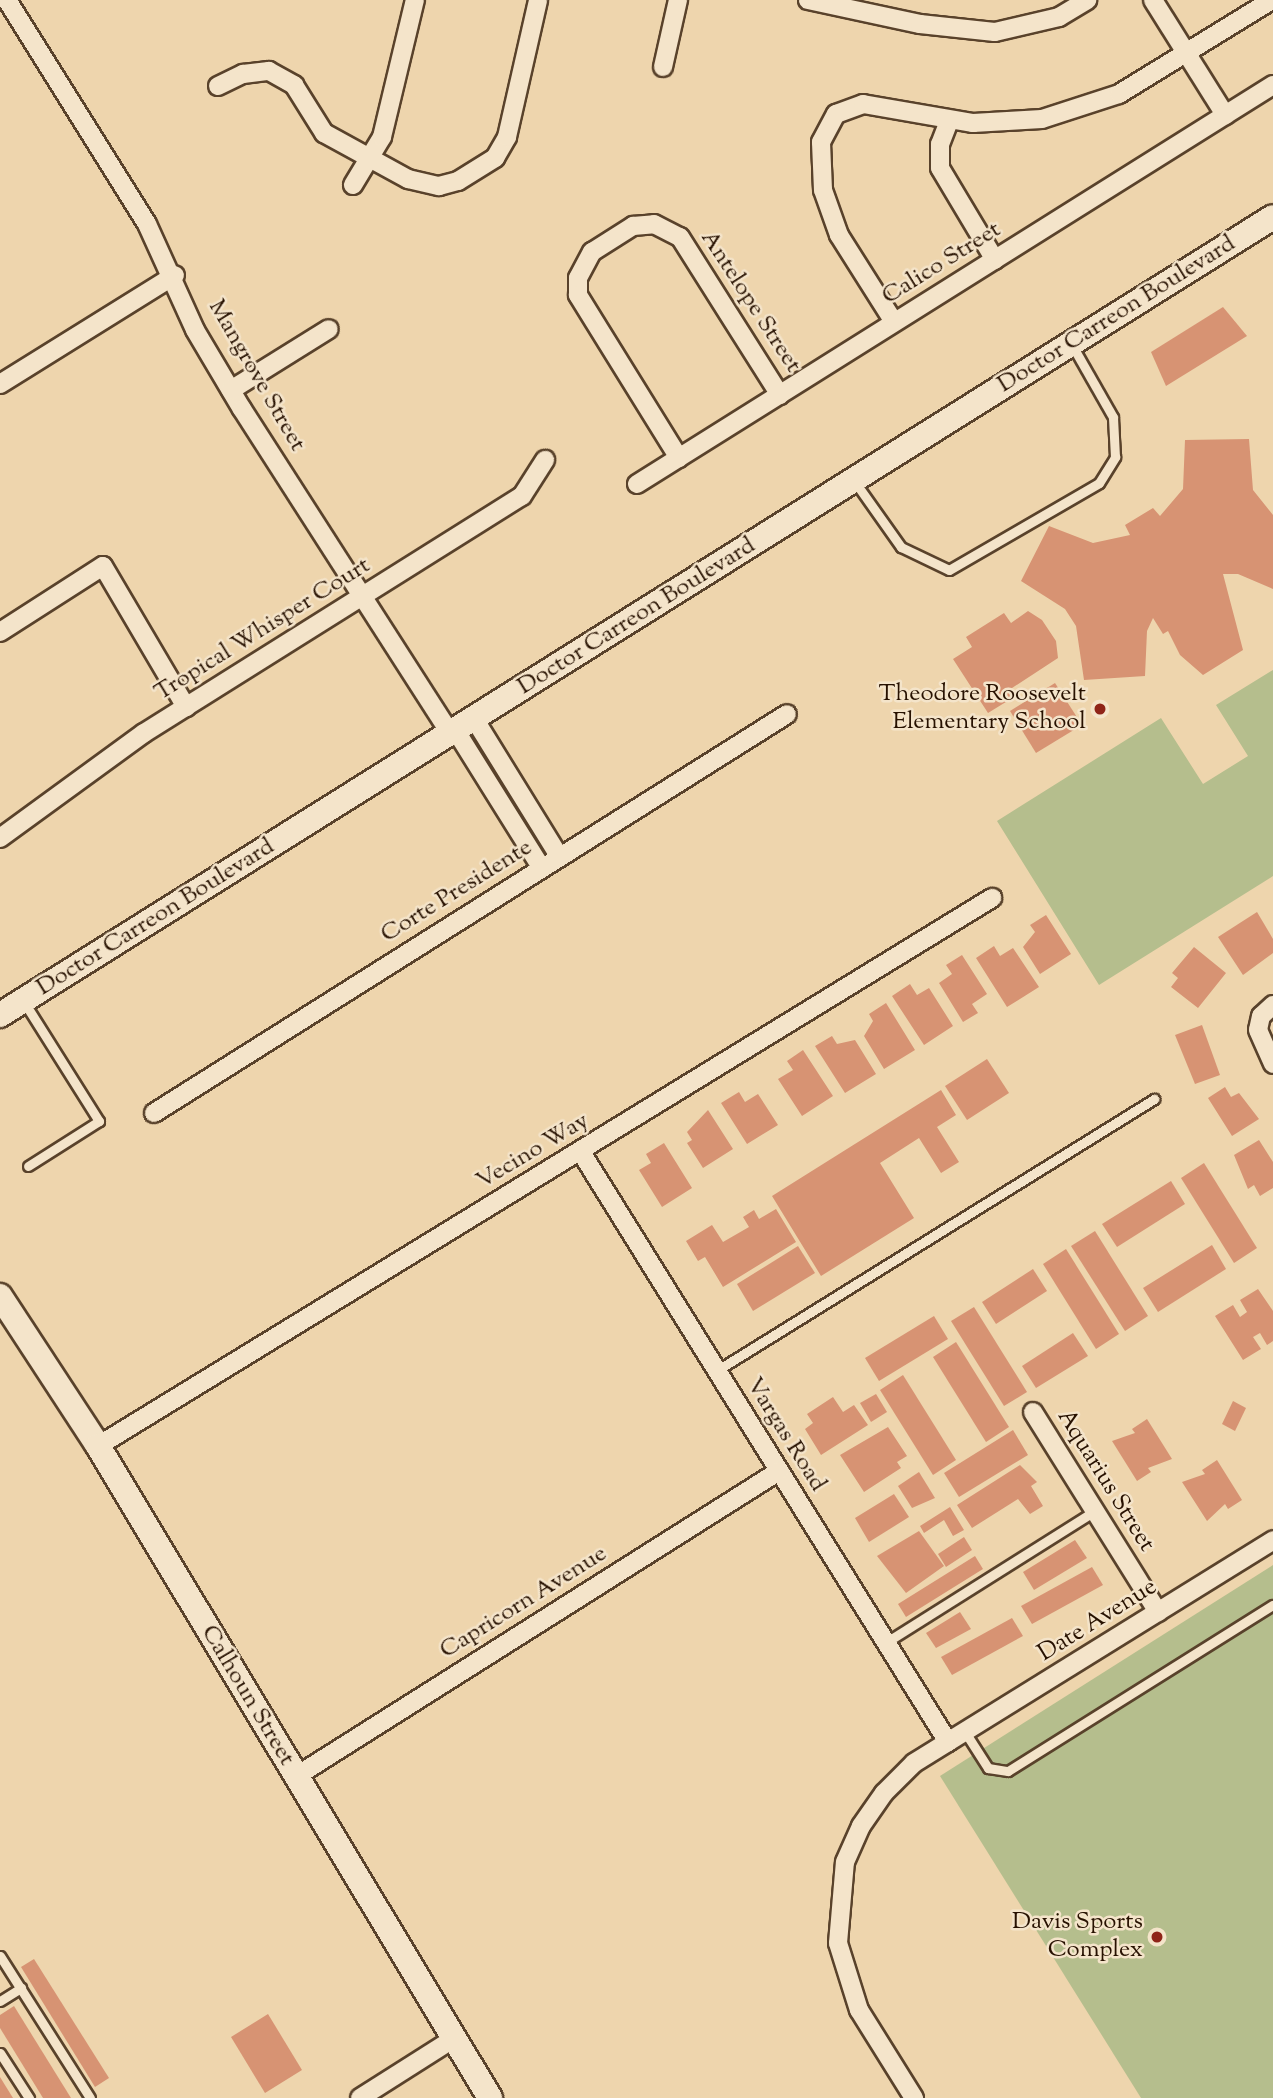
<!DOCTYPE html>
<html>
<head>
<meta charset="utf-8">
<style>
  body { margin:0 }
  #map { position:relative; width:1273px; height:2098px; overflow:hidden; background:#eed5ad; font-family:"Sorts Mill Goudy",serif }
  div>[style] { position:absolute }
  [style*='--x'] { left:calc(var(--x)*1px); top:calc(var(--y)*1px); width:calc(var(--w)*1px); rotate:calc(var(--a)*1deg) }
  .green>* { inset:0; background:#b5be8d }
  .building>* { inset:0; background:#d79373 }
  .roads { filter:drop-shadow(2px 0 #59422b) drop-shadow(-2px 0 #59422b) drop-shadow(0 2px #59422b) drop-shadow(0 -2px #59422b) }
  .lane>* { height:9px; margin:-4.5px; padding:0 4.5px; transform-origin:4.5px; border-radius:4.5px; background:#f4e4ca }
  .street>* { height:18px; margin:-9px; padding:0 9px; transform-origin:9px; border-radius:9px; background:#f4e4ca }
  .secondary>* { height:24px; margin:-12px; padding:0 12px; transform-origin:12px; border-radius:12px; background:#f4e4ca }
  .dots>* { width:19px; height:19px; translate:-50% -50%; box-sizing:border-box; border:4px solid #f4e4ca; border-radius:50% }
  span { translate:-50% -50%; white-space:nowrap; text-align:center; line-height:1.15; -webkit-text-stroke:5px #f4e4ca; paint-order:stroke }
  .street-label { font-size:24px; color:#271100 }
  .poi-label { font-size:24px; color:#271100 }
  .right { translate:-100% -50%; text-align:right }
</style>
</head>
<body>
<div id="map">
  <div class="green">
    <div style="clip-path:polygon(1273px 670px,1273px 876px,1099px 985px,997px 821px,1161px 718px,1203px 784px,1248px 756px,1216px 705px)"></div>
    <div style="clip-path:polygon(1273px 1565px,1273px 2098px,1141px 2098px,940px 1776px)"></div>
  </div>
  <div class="building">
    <div style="clip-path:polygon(1223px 307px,1247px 336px,1166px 386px,1151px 352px)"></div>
    <div style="clip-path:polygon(1249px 439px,1253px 490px,1273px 515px,1273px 589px,1238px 574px,1223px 574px,1243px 650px,1203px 675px,1180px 655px,1168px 631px,1163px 634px,1153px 618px,1147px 631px,1145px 676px,1084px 680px,1076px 626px,1065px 609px,1021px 581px,1049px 526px,1093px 543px,1130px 535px,1125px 525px,1153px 508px,1160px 516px,1183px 489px,1185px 440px)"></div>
    <div style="clip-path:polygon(1028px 611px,1042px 620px,1056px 641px,1058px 658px,1009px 690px,1014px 697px,988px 713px,953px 659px,972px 647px,966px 637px,1004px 613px,1011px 623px)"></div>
    <div style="clip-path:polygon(1055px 683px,1082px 725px,1036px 753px,1010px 711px)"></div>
    <div style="clip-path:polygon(1257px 912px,1273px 939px,1273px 953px,1243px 975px,1218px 937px)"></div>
    <div style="clip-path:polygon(1046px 915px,1071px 954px,1040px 974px,1023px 947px,1035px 932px,1030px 925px)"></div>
    <div style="clip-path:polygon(994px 946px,1000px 956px,1013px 948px,1039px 987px,1007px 1007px,976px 958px)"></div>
    <div style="clip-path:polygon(1194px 947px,1226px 973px,1198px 1008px,1171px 987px,1178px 978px,1172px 973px)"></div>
    <div style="clip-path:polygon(962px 955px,987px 994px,972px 1004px,978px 1013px,963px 1022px,939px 983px,952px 974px,946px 965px)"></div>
    <div style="clip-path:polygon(910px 984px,917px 995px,929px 988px,953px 1026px,924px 1045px,892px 996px)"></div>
    <div style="clip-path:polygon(886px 1003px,915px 1050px,884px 1069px,864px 1036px,873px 1021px,869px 1014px)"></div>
    <div style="clip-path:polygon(1202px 1025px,1220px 1075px,1195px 1084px,1175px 1035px)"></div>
    <div style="clip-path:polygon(832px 1036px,837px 1044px,855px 1040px,876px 1074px,845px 1093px,815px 1046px)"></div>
    <div style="clip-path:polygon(803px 1050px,833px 1096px,802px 1116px,778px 1079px,793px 1070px,787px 1061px)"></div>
    <div style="clip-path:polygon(987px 1059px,1009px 1093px,967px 1120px,945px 1086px)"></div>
    <div style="clip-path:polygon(1225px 1087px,1231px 1097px,1239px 1093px,1259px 1119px,1232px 1136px,1208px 1098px)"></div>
    <div style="clip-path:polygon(941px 1090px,956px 1115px,937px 1127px,959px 1162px,941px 1173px,919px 1138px,880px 1163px,914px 1218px,821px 1276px,772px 1196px)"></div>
    <div style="clip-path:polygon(739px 1092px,745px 1102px,758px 1094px,778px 1125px,747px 1144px,721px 1103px)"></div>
    <div style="clip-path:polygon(708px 1110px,733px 1149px,703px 1168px,687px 1143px,692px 1140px,687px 1132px)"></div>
    <div style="clip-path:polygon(1259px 1140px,1273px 1162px,1273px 1188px,1260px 1196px,1254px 1185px,1248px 1189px,1234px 1155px)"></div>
    <div style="clip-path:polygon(664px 1143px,692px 1188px,662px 1207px,639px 1170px,651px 1163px,646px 1154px)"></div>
    <div style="clip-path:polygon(1204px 1163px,1257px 1248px,1234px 1263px,1181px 1178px)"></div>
    <div style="clip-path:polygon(1171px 1181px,1185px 1204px,1117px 1247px,1102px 1224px)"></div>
    <div style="clip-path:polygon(776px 1209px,796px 1242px,723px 1287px,705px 1257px,698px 1261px,686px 1241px,712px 1225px,723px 1242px,749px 1227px,743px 1217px,754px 1210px,759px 1219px)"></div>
    <div style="clip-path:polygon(1095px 1231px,1148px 1316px,1125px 1331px,1071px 1246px)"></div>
    <div style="clip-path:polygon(1212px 1245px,1226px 1269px,1158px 1312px,1143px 1288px)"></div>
    <div style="clip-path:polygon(798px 1246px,815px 1273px,753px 1311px,737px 1284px)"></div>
    <div style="clip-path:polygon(1066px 1249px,1119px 1334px,1096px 1349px,1043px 1264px)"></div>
    <div style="clip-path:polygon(1033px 1269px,1047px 1291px,996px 1324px,982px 1302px)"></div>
    <div style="clip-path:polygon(1258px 1289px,1273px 1311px,1273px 1341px,1267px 1345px,1260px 1333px,1253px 1337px,1261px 1349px,1243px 1360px,1215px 1316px,1233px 1305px,1240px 1317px,1247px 1312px,1240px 1300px)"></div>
    <div style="clip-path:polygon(974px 1307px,1027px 1392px,1004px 1406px,951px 1321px)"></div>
    <div style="clip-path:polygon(934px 1316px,948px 1339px,879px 1381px,865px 1358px)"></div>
    <div style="clip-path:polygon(1073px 1333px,1088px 1356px,1036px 1388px,1022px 1366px)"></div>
    <div style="clip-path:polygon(956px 1342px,1009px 1427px,986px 1442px,933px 1357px)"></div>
    <div style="clip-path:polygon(903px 1375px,956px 1460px,933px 1475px,880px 1390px)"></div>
    <div style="clip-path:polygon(876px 1394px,887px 1412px,871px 1422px,860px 1403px)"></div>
    <div style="clip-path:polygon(833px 1397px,843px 1412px,854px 1405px,868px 1425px,821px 1455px,805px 1429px,813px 1423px,807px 1414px)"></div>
    <div style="clip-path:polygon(1233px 1401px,1246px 1408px,1235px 1431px,1222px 1424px)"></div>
    <div style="clip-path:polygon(1147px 1419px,1172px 1459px,1148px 1468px,1151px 1472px,1137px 1481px,1112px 1441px,1135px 1433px,1132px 1429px)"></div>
    <div style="clip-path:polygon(888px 1427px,907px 1456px,897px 1462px,901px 1468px,864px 1492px,840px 1455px)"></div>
    <div style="clip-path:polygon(1013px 1430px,1028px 1455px,959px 1497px,944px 1473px)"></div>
    <div style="clip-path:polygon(1217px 1460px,1242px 1500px,1228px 1509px,1225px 1504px,1207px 1521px,1182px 1482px,1205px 1474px,1202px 1470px)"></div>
    <div style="clip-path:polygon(1020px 1465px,1037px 1482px,1031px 1486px,1043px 1506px,1030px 1514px,1018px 1499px,972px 1528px,957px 1505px)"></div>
    <div style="clip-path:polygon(919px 1472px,935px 1498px,912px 1508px,898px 1486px)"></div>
    <div style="clip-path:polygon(894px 1494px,909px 1517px,869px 1542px,855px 1518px)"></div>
    <div style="clip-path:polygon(950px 1507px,964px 1530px,953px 1536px,944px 1520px,924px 1533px,920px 1526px)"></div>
    <div style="clip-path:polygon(919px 1531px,944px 1566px,906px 1593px,877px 1556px)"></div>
    <div style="clip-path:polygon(964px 1537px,972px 1550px,946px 1567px,938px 1554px)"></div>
    <div style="clip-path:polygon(1075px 1540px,1087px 1558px,1034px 1590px,1023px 1572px)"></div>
    <div style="clip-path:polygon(975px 1556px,983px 1569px,906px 1617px,898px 1604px)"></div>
    <div style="clip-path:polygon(1092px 1567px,1103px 1585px,1032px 1624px,1021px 1606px)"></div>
    <div style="clip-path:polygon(960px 1612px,971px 1629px,936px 1648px,926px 1633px)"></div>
    <div style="clip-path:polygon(1012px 1618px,1023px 1636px,952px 1675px,941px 1657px)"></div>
    <div style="clip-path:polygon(34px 1959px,109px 2078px,95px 2087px,21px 1967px)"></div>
    <div style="clip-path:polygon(14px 2006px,71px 2098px,43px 2098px,0 2028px,0 2015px)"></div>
    <div style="clip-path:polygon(268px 2014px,302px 2070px,265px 2093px,231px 2037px)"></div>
    <div style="clip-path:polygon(0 2077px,13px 2098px,0 2098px)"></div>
  </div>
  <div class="roads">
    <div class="lane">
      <div style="--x:855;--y:482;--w:80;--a:54.7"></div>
      <div style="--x:901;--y:547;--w:53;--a:25.6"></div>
      <div style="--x:949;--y:570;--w:173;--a:-30.1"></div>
      <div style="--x:1099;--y:483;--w:31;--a:-58"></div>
      <div style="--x:1115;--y:457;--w:40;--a:-92.9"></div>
      <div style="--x:1113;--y:417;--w:83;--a:-119.7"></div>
      <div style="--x:24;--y:1002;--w:141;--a:57.8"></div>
      <div style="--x:99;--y:1121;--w:84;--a:147.6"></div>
      <div style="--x:716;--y:1371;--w:516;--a:-31.84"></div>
      <div style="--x:885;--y:1643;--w:249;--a:-32.2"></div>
      <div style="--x:965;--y:1732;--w:43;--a:57.4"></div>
      <div style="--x:988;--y:1768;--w:20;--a:9"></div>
      <div style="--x:1008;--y:1771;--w:313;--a:-32.1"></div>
      <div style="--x:0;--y:1956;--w:168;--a:57.6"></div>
      <div style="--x:0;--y:2001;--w:25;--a:-32"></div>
      <div style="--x:0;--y:2053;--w:54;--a:57.2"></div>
    </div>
    <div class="street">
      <div style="--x:7;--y:0;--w:264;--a:58"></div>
      <div style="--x:147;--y:224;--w:116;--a:65.6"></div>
      <div style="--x:195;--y:330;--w:92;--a:59.3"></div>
      <div style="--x:242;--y:409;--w:386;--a:57.3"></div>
      <div style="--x:808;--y:0;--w:115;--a:12.1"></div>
      <div style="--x:920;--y:24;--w:75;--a:6.1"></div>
      <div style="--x:995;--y:32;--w:66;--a:-13.2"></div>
      <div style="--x:1059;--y:17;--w:33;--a:-31"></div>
      <div style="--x:1153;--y:0;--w:136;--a:57.9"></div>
      <div style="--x:663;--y:67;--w:69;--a:-77.4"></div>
      <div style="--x:218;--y:86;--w:28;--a:-26"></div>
      <div style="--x:243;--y:74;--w:26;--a:-7"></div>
      <div style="--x:269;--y:71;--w:29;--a:29"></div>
      <div style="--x:294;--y:85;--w:57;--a:58"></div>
      <div style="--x:324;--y:133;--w:96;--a:28.7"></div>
      <div style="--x:408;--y:179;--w:32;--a:13"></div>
      <div style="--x:439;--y:186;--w:20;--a:-15"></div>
      <div style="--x:458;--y:181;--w:44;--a:-31.9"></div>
      <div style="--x:495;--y:158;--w:24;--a:-60"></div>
      <div style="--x:507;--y:137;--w:140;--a:-77.2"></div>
      <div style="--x:949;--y:121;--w:25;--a:111"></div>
      <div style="--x:940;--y:144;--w:24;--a:90"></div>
      <div style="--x:940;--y:168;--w:107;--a:59.1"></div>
      <div style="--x:353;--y:185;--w:56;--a:-58.9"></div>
      <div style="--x:382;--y:137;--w:141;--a:-76.5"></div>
      <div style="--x:894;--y:322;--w:103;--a:-122.3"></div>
      <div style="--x:839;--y:235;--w:48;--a:-109.6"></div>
      <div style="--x:823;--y:190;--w:48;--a:-92.4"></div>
      <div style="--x:821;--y:142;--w:32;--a:-62"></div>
      <div style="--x:836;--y:114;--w:29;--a:-20"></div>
      <div style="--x:863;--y:104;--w:112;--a:9.8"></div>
      <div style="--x:973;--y:123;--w:69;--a:-3.3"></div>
      <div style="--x:1042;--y:119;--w:81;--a:-18"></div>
      <div style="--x:1119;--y:94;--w:180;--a:-31.6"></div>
      <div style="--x:0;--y:384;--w:206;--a:-31.9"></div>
      <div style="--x:231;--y:390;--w:115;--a:-31.9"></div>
      <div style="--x:679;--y:458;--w:192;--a:-121.8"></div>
      <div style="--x:578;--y:295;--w:17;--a:-90"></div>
      <div style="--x:578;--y:278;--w:30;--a:-62"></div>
      <div style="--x:592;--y:252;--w:49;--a:-32.4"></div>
      <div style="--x:633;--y:226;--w:21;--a:-5"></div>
      <div style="--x:654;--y:224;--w:29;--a:27"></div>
      <div style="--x:680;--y:237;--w:187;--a:57.7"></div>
      <div style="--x:637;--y:484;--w:751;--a:-32.1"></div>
      <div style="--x:0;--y:632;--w:122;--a:-32.7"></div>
      <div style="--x:103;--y:566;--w:164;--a:59.5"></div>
      <div style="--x:475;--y:720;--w:160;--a:58.3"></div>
      <div style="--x:456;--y:731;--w:160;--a:58"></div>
      <div style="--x:0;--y:838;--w:178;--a:-36.1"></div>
      <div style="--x:144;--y:733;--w:446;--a:-32.1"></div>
      <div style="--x:522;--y:496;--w:43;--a:-57.4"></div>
      <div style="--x:1273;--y:1005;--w:16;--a:137"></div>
      <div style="--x:1261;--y:1016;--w:14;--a:102"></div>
      <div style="--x:1258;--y:1030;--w:37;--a:66"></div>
      <div style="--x:154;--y:1113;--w:748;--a:-32.22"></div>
      <div style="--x:581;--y:1152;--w:695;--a:58.12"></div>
      <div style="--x:1033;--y:1412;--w:236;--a:58"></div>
      <div style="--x:98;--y:1446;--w:1049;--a:-31.51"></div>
      <div style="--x:295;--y:1777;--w:573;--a:-32.3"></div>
      <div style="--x:360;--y:2098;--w:110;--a:-32.4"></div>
      <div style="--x:914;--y:2098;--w:104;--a:-122"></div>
      <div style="--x:859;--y:2010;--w:70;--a:-107.4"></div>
      <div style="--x:838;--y:1943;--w:81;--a:-85.1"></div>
      <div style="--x:845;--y:1862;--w:39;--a:-66"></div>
      <div style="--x:861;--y:1826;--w:40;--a:-55.1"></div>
      <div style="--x:884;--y:1793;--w:42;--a:-45"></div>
      <div style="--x:914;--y:1763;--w:423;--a:-31.8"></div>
    </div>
    <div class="secondary">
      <div style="--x:0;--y:1015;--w:1502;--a:-32.08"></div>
      <div style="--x:0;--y:1296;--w:179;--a:56.8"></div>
      <div style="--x:98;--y:1446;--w:761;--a:58.98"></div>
    </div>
  </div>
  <div class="dots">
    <div style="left:1100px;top:709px;background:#8f2418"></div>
    <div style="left:1157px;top:1937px;background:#8f2418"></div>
  </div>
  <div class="street-label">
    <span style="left:942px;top:264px;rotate:-32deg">Calico Street</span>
    <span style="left:750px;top:302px;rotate:57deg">Antelope Street</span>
    <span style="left:1117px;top:315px;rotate:-32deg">Doctor Carreon Boulevard</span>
    <span style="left:256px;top:376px;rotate:60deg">Mangrove Street</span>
    <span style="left:637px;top:617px;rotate:-32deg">Doctor Carreon Boulevard</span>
    <span style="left:263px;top:630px;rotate:-32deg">Tropical Whisper Court</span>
    <span style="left:457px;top:892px;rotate:-32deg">Corte Presidente</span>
    <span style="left:156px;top:918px;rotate:-32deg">Doctor Carreon Boulevard</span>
    <span style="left:533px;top:1152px;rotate:-31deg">Vecino Way</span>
    <span style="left:785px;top:1435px;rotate:58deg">Vargas Road</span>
    <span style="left:1105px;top:1481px;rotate:58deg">Aquarius Street</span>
    <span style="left:524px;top:1603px;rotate:-32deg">Capricorn Avenue</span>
    <span style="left:1098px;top:1621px;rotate:-32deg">Date Avenue</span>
    <span style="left:247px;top:1696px;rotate:59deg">Calhoun Street</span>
  </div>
  <div class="poi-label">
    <span class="right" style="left:1086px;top:709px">Theodore Roosevelt<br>Elementary School</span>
    <span class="right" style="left:1143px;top:1937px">Davis Sports<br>Complex</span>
  </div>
</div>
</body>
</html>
